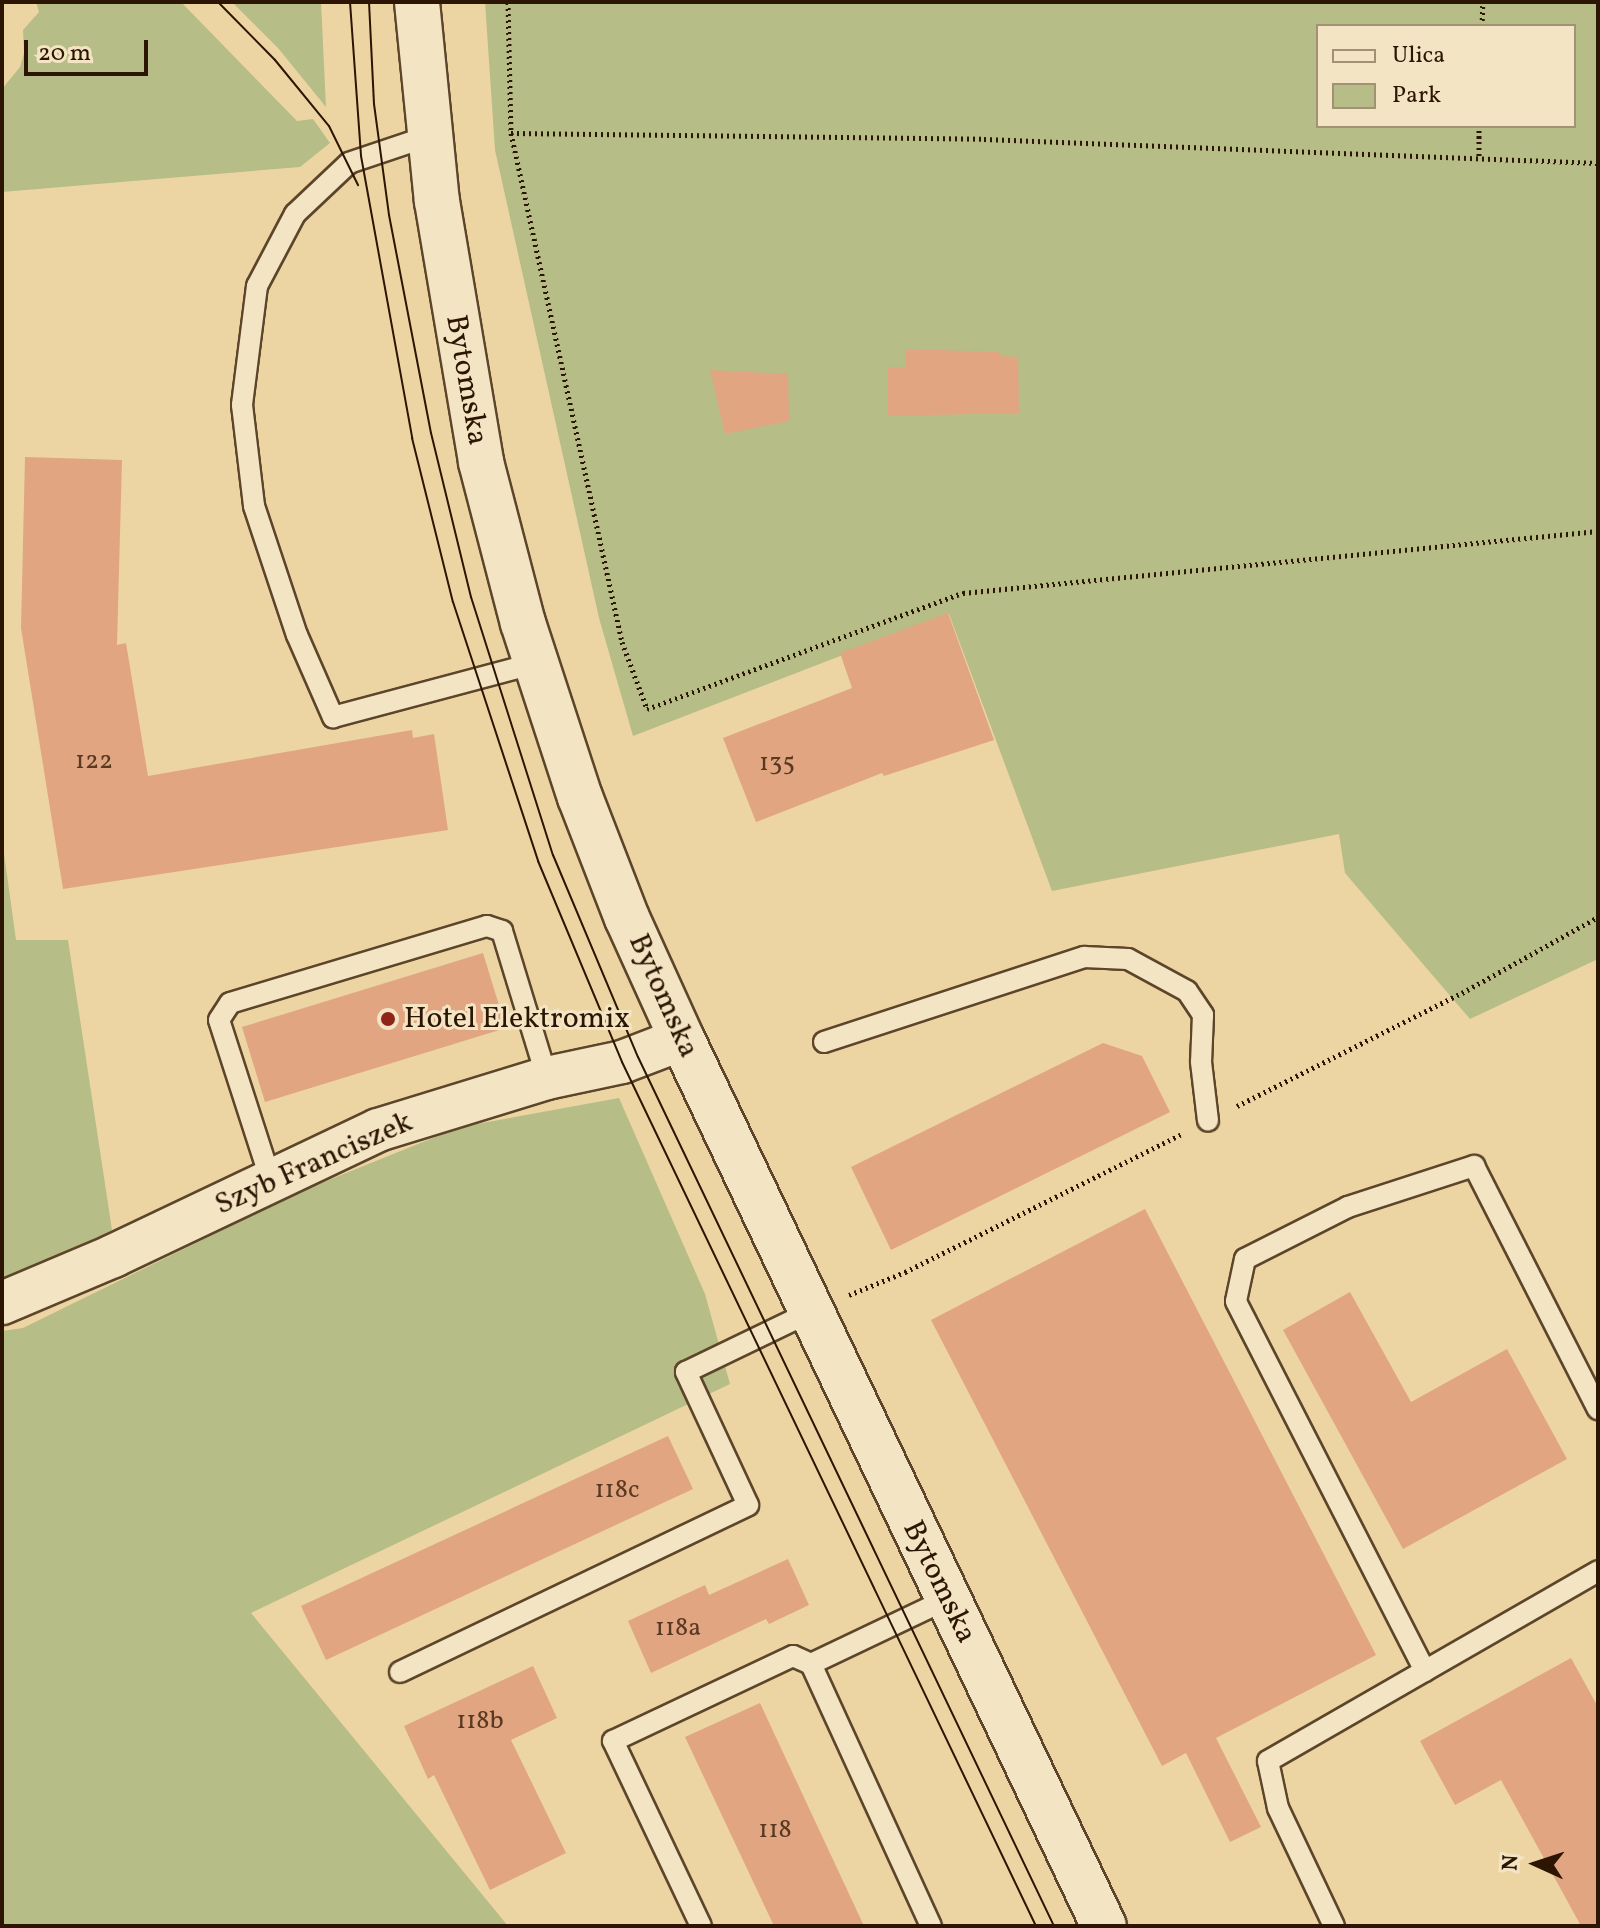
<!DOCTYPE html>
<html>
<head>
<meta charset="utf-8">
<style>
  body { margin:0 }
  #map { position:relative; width:1600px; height:1928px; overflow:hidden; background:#ecd5a3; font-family:Vollkorn,serif }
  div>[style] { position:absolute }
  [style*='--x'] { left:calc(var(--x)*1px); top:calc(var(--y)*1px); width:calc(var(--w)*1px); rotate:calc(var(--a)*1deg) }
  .green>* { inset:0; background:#b7bd86 }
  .building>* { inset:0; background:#e1a582 }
  .path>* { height:5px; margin-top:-2.5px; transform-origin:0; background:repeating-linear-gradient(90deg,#2c1502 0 2px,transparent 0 6px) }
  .roads { filter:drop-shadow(2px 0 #5c452a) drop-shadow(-2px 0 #5c452a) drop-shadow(0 2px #5c452a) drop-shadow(0 -2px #5c452a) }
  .service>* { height:20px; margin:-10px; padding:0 10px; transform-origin:10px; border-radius:10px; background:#f3e4c3 }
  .minor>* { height:42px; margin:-21px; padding:0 21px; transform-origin:21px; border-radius:21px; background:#f3e4c3 }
  .tertiary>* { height:44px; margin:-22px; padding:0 22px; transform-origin:22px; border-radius:22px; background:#f3e4c3 }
  .tram>* { height:2px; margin:-1px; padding:0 1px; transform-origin:1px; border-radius:1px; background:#2c1502 }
  .dots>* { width:22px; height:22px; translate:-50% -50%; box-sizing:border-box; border:4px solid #f3e4c3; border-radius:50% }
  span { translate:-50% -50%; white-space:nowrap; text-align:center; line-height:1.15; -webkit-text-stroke:6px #f3e4c3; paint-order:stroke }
  .number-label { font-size:26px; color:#593922 }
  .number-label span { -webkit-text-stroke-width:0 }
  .street-label { font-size:30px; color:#2c1502 }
  .poi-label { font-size:30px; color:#2c1502 }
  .left { translate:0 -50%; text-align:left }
  .frame { position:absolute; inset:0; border:4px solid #2c1502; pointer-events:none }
  .legend { position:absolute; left:1316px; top:24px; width:260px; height:104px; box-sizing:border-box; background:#f3e4c3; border:2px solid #a39176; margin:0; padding:10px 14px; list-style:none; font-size:24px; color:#2c1502 }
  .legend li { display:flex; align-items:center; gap:16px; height:40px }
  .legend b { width:40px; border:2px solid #a39176 }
  .north { position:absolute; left:1496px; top:1824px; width:80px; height:80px; -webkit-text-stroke:6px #f3e4c3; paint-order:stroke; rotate:273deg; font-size:22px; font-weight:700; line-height:32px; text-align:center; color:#2c1502 }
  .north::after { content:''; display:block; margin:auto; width:28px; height:36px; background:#2c1502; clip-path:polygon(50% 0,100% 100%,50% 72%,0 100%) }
  .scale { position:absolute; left:24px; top:40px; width:124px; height:36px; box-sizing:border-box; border:4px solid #2c1502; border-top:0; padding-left:10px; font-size:24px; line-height:28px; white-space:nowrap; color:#2c1502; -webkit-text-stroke:6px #f3e4c3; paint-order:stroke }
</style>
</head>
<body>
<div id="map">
  <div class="green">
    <div style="clip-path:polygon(36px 2px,181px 2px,297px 121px,313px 119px,330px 143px,300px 167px,2px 192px,2px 89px,20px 67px,24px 53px,23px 30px,39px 12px)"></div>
    <div style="clip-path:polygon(232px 2px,321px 2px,326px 107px,278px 48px)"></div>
    <div style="clip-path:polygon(evenodd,485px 2px,1598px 2px,1598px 959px,1470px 1019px,1345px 873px,1339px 834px,1052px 891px,949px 614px,633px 736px,599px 618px,495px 150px,485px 2px,1318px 26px,1574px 26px,1574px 126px,1318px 126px,1318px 26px)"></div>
    <div style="clip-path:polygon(2px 839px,16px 940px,68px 940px,112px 1230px,2px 1287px)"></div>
    <div style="clip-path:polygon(619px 1098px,705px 1294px,730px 1384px,251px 1613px,508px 1926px,2px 1926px,2px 1331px,23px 1328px,304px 1190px,460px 1127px)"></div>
  </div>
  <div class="building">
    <div style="clip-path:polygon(905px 349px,1000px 352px,1000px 356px,1018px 357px,1019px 413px,888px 416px,888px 367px,905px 367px)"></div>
    <div style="clip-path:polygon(710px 370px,788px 374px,789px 421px,725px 434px)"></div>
    <div style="clip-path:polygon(25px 457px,122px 460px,117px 645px,126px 643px,148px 776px,412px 730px,413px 738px,434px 734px,448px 830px,63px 889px,21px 628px)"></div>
    <div style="clip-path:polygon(948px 613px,994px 740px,884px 776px,882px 773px,756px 822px,723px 738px,852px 688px,840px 653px)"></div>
    <div style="clip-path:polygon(483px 953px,506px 1028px,265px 1102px,242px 1027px)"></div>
    <div style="clip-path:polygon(1103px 1043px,1142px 1056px,1170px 1112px,891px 1250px,851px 1167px)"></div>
    <div style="clip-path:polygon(1145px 1209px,1376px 1655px,1216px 1738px,1261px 1827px,1230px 1842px,1186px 1753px,1162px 1766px,931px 1320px)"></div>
    <div style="clip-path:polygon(1350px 1292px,1411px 1402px,1507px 1349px,1567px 1459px,1403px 1549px,1283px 1330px)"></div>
    <div style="clip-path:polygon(668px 1436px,693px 1489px,326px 1660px,301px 1606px)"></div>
    <div style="clip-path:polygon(788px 1559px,809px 1605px,769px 1624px,766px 1619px,651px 1673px,628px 1621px,705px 1585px,709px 1595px)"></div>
    <div style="clip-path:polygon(1571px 1658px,1598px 1707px,1598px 1926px,1581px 1926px,1501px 1780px,1455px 1805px,1420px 1741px)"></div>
    <div style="clip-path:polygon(533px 1666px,557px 1718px,511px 1740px,566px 1853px,490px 1890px,434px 1775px,428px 1779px,404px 1726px)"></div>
    <div style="clip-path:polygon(760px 1703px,773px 1731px,864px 1926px,774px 1926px,685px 1737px)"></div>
  </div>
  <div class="path">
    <div style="--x:508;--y:2;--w:131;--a:88.7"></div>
    <div style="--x:511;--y:133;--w:521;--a:77.7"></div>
    <div style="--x:622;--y:642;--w:72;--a:69.5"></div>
    <div style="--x:647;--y:709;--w:337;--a:-20.2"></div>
    <div style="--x:963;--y:593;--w:638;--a:-5.58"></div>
    <div style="--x:1482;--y:26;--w:24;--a:-88"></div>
    <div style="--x:511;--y:133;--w:473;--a:0.7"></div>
    <div style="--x:984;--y:139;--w:614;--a:2.24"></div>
    <div style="--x:1479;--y:156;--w:30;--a:-90"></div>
    <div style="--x:1237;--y:1106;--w:252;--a:-26.7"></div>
    <div style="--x:1462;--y:993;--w:156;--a:-29.2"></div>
    <div style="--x:849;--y:1295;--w:61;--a:-22.3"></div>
    <div style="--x:905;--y:1272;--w:309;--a:-26.5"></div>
  </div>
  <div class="roads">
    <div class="service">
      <div style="--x:429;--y:136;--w:84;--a:161.4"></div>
      <div style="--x:349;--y:163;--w:74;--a:136.6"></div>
      <div style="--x:295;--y:214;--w:81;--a:117.8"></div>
      <div style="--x:257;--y:286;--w:120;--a:97.2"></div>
      <div style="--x:242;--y:405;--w:102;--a:83.2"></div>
      <div style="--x:254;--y:506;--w:136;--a:71.6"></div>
      <div style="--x:297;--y:635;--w:90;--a:66.3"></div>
      <div style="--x:333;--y:717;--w:210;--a:-14.9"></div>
      <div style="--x:824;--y:1042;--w:274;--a:-18.1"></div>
      <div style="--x:1084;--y:957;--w:44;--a:2.6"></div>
      <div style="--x:1128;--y:959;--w:67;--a:28.5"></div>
      <div style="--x:1187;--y:991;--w:29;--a:56"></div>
      <div style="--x:1203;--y:1015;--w:47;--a:92.4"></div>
      <div style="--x:1201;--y:1062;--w:59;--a:83.2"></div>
      <div style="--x:271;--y:1181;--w:169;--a:-107.9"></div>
      <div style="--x:219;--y:1020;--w:20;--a:-57"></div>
      <div style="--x:230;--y:1003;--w:268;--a:-16.7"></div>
      <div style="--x:487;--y:926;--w:16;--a:18"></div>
      <div style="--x:502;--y:931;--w:154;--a:73"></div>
      <div style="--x:811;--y:1664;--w:288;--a:65.4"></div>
      <div style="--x:1425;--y:1671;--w:415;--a:-117.1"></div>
      <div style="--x:1236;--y:1301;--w:43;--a:-77.9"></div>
      <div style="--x:1245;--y:1259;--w:115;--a:-26.8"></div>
      <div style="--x:1348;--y:1207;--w:133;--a:-18"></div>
      <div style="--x:1474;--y:1166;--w:273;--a:63"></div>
      <div style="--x:400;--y:1672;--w:386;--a:-25.6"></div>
      <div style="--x:748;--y:1505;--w:147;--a:-115"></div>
      <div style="--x:686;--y:1372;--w:138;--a:-25.8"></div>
      <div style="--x:701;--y:1926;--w:205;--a:-115.4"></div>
      <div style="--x:613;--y:1741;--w:199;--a:-25.3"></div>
      <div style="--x:793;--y:1656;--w:20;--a:24"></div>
      <div style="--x:811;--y:1664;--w:151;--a:-25.5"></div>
      <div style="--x:1334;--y:1926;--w:131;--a:-115.4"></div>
      <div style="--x:1278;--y:1808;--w:48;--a:-102"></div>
      <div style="--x:1268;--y:1761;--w:381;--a:-29.9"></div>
    </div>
    <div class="minor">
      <div style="--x:2;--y:1303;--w:121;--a:-22.9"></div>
      <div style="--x:113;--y:1256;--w:293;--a:-25.4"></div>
      <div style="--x:378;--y:1130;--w:177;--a:-17.1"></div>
      <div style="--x:547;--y:1078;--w:77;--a:-12"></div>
      <div style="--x:622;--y:1062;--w:64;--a:-21"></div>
    </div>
    <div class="tertiary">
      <div style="--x:417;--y:2;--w:200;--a:84.3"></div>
      <div style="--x:437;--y:201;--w:265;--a:80.4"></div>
      <div style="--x:481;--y:462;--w:166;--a:75.4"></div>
      <div style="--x:523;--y:623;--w:183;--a:71.9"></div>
      <div style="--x:580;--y:797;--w:130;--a:68.8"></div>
      <div style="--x:627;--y:918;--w:133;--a:65.6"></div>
      <div style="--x:682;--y:1039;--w:982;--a:64.56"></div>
    </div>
  </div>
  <div class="tram">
    <div style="--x:218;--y:2;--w:81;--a:45.5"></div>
    <div style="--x:275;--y:60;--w:85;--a:50.7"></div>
    <div style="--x:329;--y:126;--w:66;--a:63.8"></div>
    <div style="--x:350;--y:2;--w:154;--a:85.9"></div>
    <div style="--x:361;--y:156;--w:287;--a:79.7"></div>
    <div style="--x:412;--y:438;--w:169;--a:76"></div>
    <div style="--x:453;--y:602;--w:273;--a:71.8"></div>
    <div style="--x:538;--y:861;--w:218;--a:67.3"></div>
    <div style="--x:622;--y:1062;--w:958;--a:64.4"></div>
    <div style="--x:369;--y:2;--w:102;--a:87.2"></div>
    <div style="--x:374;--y:104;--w:112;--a:82.3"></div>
    <div style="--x:389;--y:215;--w:222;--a:79.1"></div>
    <div style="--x:431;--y:433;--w:169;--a:76.3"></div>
    <div style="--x:471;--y:597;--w:271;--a:72.4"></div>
    <div style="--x:553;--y:855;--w:219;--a:67.2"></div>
    <div style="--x:638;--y:1057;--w:963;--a:64.42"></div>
  </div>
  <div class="dots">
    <div style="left:388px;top:1019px;background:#8f2418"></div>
  </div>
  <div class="number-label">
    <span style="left:94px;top:762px">122</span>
    <span style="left:777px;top:764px">135</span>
    <span style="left:617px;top:1491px">118c</span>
    <span style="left:678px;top:1629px">118a</span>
    <span style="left:480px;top:1722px">118b</span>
    <span style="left:775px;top:1831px">118</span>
  </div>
  <div class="street-label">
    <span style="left:466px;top:380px;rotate:80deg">Bytomska</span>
    <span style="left:663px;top:996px;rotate:66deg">Bytomska</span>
    <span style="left:314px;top:1164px;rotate:-24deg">Szyb Franciszek</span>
    <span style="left:939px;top:1582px;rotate:64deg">Bytomska</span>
  </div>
  <div class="poi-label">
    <span class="left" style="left:404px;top:1019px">Hotel Elektromix</span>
  </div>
  <div class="frame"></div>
  <ul class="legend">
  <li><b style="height:10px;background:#f3e4c3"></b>Ulica</li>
  <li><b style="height:22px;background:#b7bd86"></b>Park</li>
  </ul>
  <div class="north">N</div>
  <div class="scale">20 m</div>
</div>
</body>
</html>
